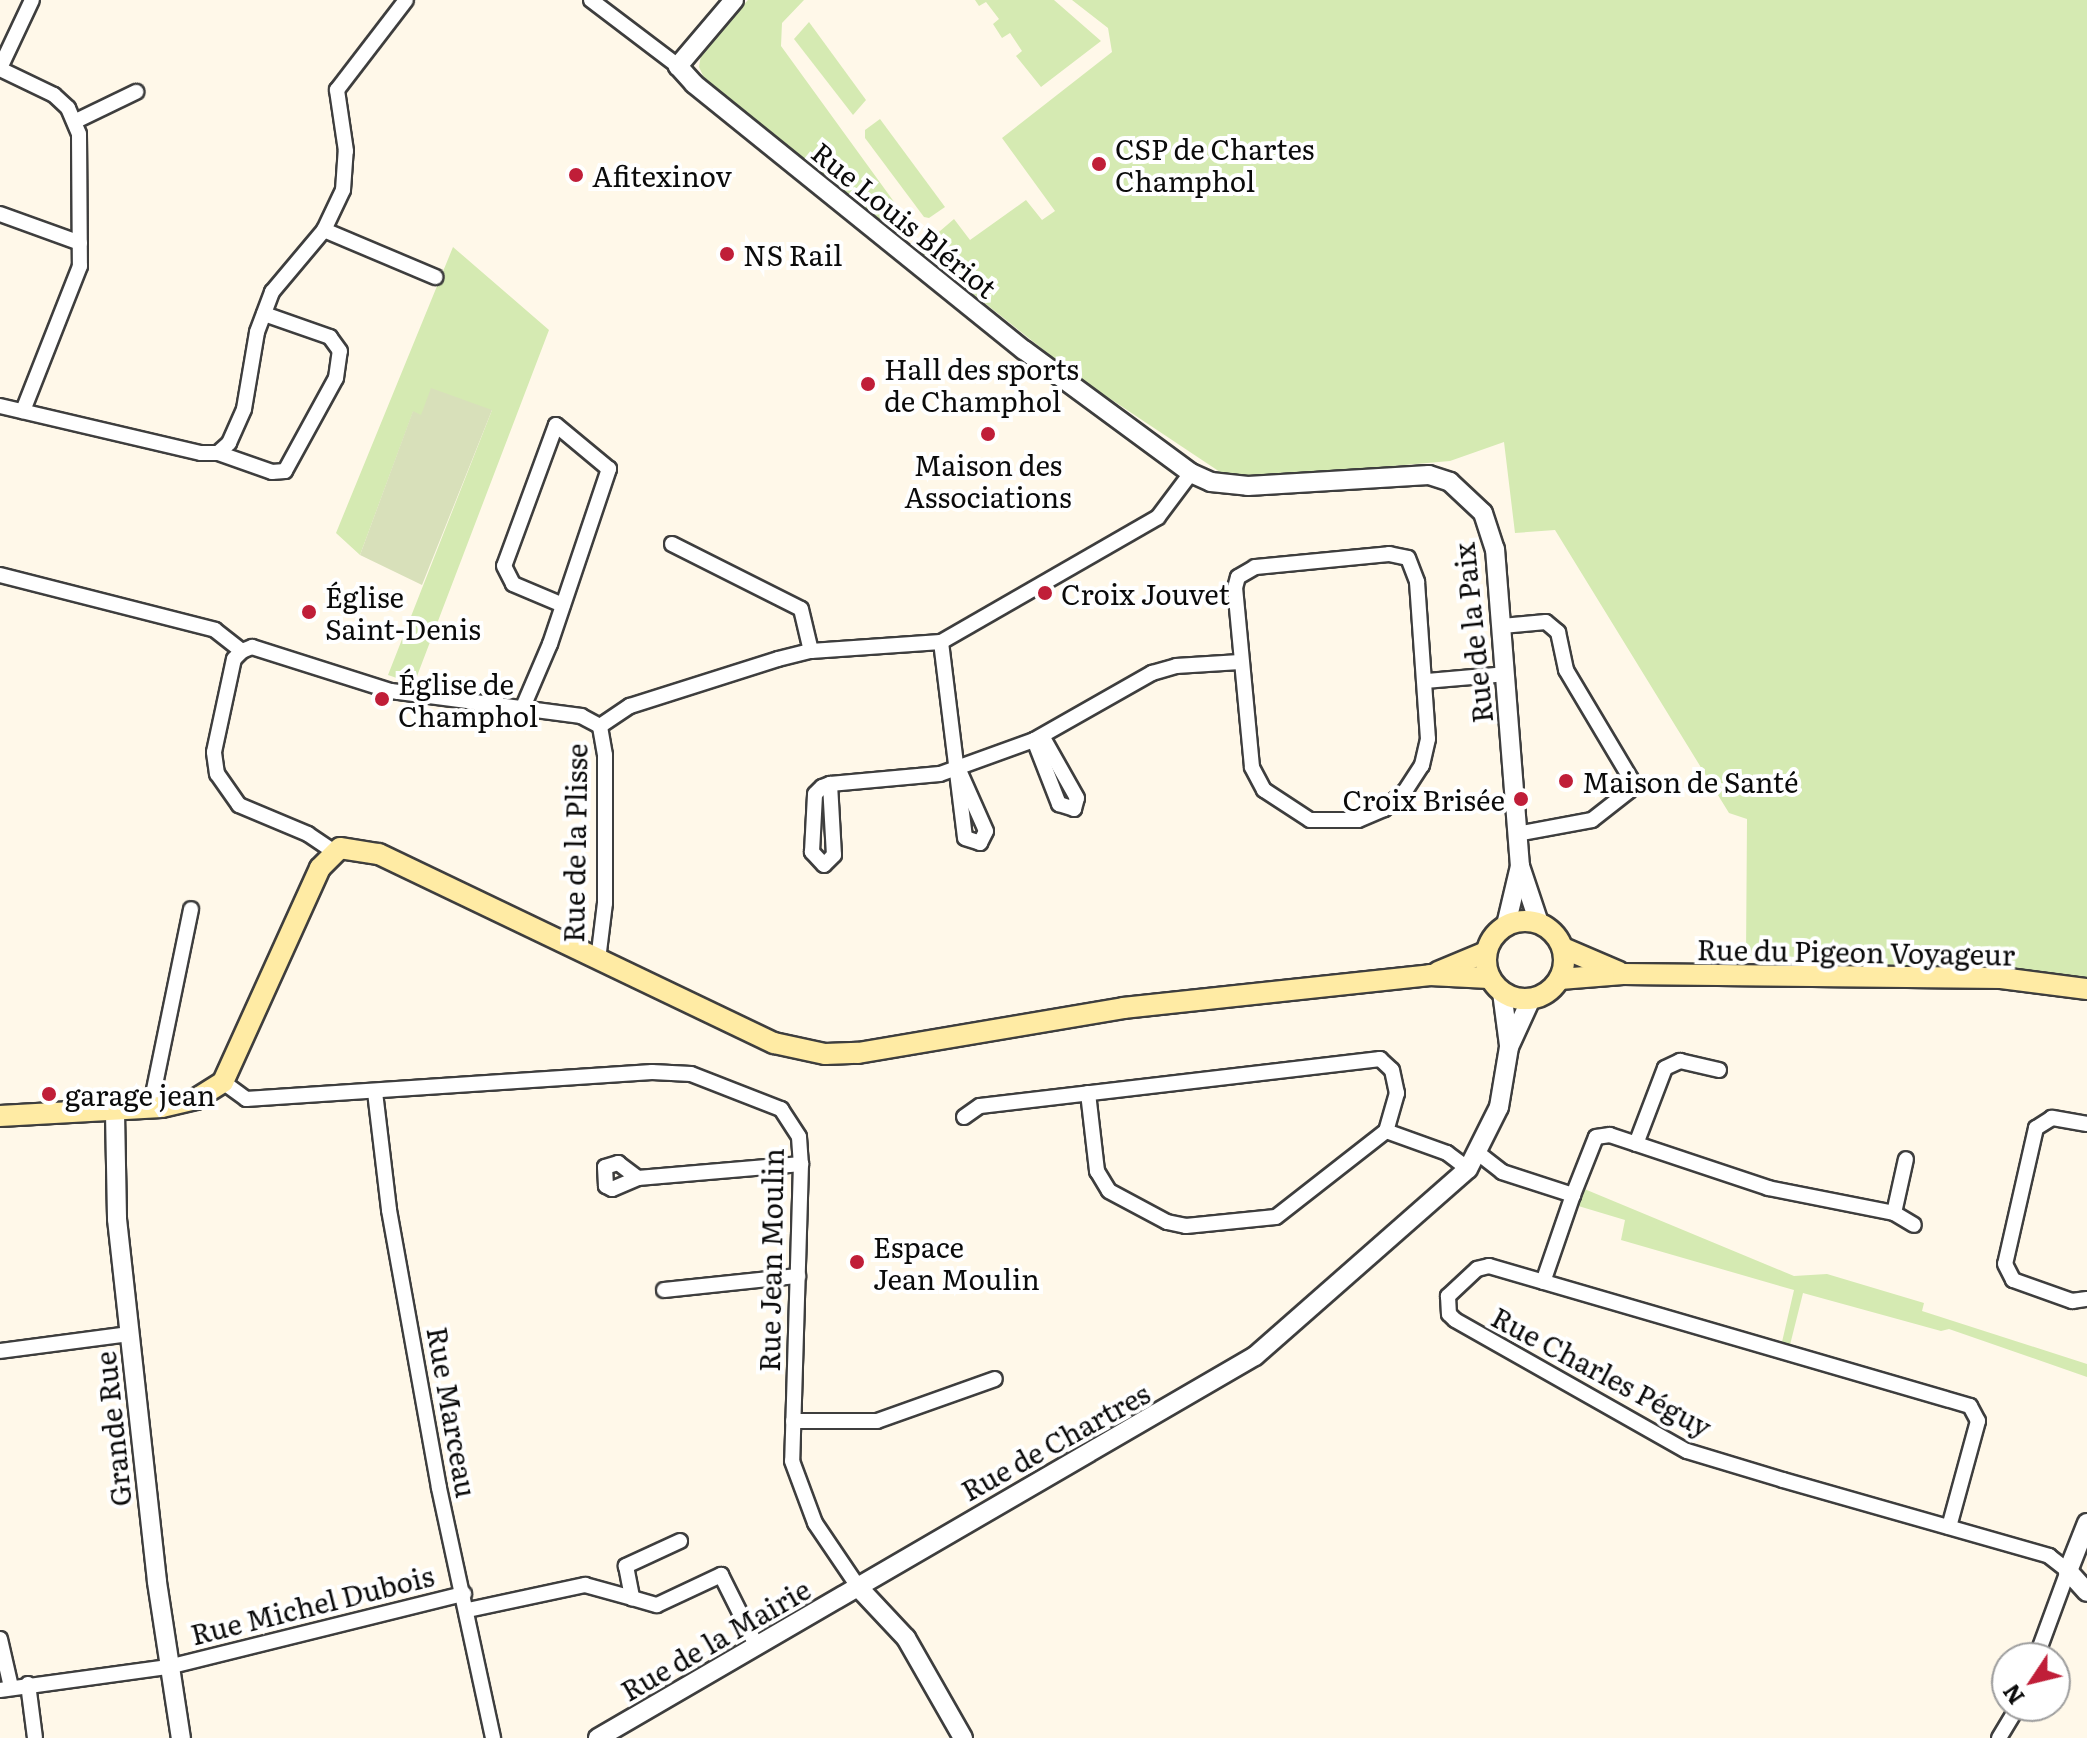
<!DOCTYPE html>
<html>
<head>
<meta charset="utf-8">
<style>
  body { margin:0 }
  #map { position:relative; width:2087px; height:1738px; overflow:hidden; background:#fff8e9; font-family:Literata,serif }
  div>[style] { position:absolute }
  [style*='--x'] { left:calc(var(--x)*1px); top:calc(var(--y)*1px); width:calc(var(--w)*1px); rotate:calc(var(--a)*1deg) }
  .green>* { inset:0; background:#d5eab2 }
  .cemetery>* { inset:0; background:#d8e0ba }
  .roads { filter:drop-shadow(2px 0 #3e3e3e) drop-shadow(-2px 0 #3e3e3e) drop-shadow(0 2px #3e3e3e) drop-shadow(0 -2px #3e3e3e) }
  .minor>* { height:14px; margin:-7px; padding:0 7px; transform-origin:7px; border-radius:7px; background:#fff }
  .tertiary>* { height:18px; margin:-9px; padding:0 9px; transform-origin:9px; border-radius:9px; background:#fff }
  .secondary>* { height:20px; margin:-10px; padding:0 10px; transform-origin:10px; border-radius:10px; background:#ffeba4 }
  .secondary>.ring { margin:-10px; padding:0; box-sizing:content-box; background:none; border:20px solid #ffeba4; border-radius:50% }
  .dots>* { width:22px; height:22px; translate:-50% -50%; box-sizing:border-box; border:4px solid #fff; border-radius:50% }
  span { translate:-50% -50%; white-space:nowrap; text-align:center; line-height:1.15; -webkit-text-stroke:8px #fff; paint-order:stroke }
  .poi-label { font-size:28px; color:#0b0b0b }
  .left { translate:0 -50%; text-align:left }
  .right { translate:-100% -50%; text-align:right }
  .street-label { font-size:28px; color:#0b0b0b }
  .north { position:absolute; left:1991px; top:1642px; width:80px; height:80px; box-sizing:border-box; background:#fff; border:2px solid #9d9d9d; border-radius:50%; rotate:235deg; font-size:22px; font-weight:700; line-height:32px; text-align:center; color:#0b0b0b }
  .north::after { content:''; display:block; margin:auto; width:28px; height:36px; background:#c01e38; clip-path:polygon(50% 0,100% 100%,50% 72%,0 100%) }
</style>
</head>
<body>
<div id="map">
  <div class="green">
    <div style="clip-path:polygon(748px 0,804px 0,782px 23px,781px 46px,913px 228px,902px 237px,705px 80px,699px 67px,702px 49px)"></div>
    <div style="clip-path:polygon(975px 0,1054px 0,1101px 41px,1041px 87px,1016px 56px,1022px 51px,1010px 33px,1002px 38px,993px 24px,999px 19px,986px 2px,979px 6px)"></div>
    <div style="clip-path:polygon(1072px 0,2087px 0,2087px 985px,1746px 956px,1747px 819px,1729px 813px,1555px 530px,1515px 533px,1504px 442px,1450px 461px,1232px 480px,1079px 378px,918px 250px,954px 219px,970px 240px,1026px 200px,1042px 220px,1055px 211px,1002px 138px,1112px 52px,1108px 28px)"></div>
    <div style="clip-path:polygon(809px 22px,866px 100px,853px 115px,794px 39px)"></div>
    <div style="clip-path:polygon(880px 119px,945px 207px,929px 218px,924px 217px,865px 138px,865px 130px)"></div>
    <div style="clip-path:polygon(453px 247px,549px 330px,414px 684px,388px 675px,492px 410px,420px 416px,413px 412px,360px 555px,336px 533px)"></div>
    <div style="clip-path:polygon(1582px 1188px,1794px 1276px,1827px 1274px,1924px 1303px,1922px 1311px,2087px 1364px,2087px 1377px,1949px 1329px,1941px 1331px,1803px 1293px,1790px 1345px,1782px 1342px,1794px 1290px,1621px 1240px,1625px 1220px,1575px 1205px)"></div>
  </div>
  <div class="cemetery">
    <div style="clip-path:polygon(431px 388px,492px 410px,422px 585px,360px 555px,413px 411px,421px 415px)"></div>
  </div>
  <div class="roads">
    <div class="minor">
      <div style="--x:591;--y:0;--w:109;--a:37.2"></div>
      <div style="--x:0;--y:68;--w:75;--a:-64.8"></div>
      <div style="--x:0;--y:69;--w:60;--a:25.7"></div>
      <div style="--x:54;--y:95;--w:19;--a:43"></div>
      <div style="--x:68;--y:108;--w:28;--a:67"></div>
      <div style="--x:79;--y:134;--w:132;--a:89.6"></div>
      <div style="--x:80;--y:266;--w:156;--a:111.5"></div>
      <div style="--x:76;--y:121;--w:67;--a:-25.8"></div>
      <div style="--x:0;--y:214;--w:85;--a:19.9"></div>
      <div style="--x:324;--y:230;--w:121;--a:22.9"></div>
      <div style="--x:0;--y:406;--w:206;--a:13.2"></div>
      <div style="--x:201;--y:453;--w:17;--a:0"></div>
      <div style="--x:218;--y:453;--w:15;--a:-42"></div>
      <div style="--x:229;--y:443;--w:37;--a:-66"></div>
      <div style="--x:244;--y:409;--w:78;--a:-80.4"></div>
      <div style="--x:257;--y:332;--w:43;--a:-69.4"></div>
      <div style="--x:272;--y:292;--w:81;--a:-50"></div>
      <div style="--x:324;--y:230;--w:44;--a:-64.6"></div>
      <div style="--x:343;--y:190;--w:39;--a:-86"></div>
      <div style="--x:346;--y:151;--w:62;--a:-98.4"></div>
      <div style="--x:337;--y:90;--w:113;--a:-52.5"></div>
      <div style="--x:218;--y:453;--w:57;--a:19.4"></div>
      <div style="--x:272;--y:472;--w:13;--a:-4"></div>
      <div style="--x:285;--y:471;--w:106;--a:-61.3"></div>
      <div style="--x:336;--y:378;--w:27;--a:-82"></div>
      <div style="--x:340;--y:351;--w:17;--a:-126"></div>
      <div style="--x:330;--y:337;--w:70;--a:-160.8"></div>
      <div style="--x:672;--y:544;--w:144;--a:26.7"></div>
      <div style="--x:801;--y:609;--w:43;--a:76.6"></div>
      <div style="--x:1389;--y:554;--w:19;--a:12"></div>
      <div style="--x:1408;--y:558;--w:26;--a:69"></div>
      <div style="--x:1417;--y:582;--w:157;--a:86"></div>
      <div style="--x:1428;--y:739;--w:27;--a:103"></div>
      <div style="--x:1422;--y:765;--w:31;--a:123"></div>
      <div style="--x:1405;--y:791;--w:28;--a:139"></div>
      <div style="--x:1384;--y:809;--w:28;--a:157"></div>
      <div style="--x:1358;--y:820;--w:48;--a:180"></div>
      <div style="--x:1310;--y:820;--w:55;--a:-146.9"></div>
      <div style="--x:1264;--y:790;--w:26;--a:-118"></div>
      <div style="--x:1252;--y:767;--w:180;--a:-95.4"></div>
      <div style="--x:1235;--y:588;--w:11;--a:-75"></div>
      <div style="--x:1238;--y:577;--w:20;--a:-30"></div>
      <div style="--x:1255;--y:567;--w:135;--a:-5.5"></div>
      <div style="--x:0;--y:575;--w:222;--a:14.3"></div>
      <div style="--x:215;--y:630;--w:34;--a:38"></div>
      <div style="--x:1502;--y:626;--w:44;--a:-5.2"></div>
      <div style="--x:1546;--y:622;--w:16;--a:40"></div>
      <div style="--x:1558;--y:632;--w:39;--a:78"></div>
      <div style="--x:1566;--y:670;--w:127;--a:59.2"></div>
      <div style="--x:1631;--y:779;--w:12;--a:99"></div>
      <div style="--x:1629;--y:791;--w:47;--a:141.9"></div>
      <div style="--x:1592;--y:820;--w:76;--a:169.4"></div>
      <div style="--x:941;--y:642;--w:197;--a:83"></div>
      <div style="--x:965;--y:838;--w:16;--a:18"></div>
      <div style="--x:980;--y:843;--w:13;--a:-63"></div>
      <div style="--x:986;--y:831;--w:69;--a:-114"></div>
      <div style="--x:1426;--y:681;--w:80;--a:-5"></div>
      <div style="--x:523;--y:707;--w:69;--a:-66.8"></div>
      <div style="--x:550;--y:644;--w:185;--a:-71.4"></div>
      <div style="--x:609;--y:469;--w:69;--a:-140.3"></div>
      <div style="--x:556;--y:425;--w:150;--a:110.2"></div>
      <div style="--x:504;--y:566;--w:20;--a:63"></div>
      <div style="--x:513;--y:584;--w:54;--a:22.8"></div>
      <div style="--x:600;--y:726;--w:36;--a:-34"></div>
      <div style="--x:630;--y:706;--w:155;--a:-17.6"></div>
      <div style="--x:778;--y:659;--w:34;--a:-14"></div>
      <div style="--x:811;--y:651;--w:130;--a:-4"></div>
      <div style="--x:941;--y:642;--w:250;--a:-29.9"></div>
      <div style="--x:1158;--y:517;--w:55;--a:-53.1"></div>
      <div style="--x:1034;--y:740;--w:69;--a:68.7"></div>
      <div style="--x:1059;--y:804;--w:16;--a:18"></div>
      <div style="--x:1074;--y:809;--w:11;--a:-75"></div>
      <div style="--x:1077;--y:798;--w:71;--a:-119.4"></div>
      <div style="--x:830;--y:784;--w:71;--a:86.8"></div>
      <div style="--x:834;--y:855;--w:14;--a:135"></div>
      <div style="--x:824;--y:865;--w:18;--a:-133"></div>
      <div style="--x:812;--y:852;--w:58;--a:-87"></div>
      <div style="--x:815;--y:794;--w:10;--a:-45"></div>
      <div style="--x:822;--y:787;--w:9;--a:-21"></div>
      <div style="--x:830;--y:784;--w:110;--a:-5.2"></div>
      <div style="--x:940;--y:774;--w:100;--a:-19.9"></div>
      <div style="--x:1034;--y:740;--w:136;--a:-29.6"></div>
      <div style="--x:1152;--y:673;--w:25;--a:-16"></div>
      <div style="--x:1176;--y:666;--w:64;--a:-3.6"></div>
      <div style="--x:333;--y:851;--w:30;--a:-146"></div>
      <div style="--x:308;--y:834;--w:75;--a:-157.2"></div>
      <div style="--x:239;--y:805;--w:38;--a:-125"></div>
      <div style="--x:217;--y:774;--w:22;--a:-98"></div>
      <div style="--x:214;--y:752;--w:95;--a:-77.9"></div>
      <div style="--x:234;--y:659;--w:11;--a:-45"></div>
      <div style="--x:242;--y:651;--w:11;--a:-22"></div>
      <div style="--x:252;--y:647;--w:146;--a:17.6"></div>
      <div style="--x:391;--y:691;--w:192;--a:7.5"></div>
      <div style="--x:581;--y:716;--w:21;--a:28"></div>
      <div style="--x:598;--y:960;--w:57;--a:-83"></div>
      <div style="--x:605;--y:903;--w:148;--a:-90"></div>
      <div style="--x:605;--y:755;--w:29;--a:-100"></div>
      <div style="--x:223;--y:1082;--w:29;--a:36"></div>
      <div style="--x:246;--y:1099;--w:407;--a:-3.8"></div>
      <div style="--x:652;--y:1072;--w:39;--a:3"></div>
      <div style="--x:691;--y:1074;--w:97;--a:21.3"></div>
      <div style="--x:781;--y:1109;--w:33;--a:57"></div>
      <div style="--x:799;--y:1137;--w:27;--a:86"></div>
      <div style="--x:801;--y:1164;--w:297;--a:91.7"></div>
      <div style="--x:792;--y:1461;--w:66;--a:69.6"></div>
      <div style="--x:815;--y:1523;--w:78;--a:55.9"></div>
      <div style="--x:375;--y:1092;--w:119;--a:83.2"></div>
      <div style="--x:389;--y:1210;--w:282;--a:79.8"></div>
      <div style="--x:439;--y:1488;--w:256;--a:77.8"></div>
      <div style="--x:1088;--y:1093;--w:79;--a:83.4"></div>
      <div style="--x:1097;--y:1171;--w:23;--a:59"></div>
      <div style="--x:1109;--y:1191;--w:66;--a:28.1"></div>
      <div style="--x:1167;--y:1222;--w:19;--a:12"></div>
      <div style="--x:1186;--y:1226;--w:90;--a:-5.7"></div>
      <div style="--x:1276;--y:1217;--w:140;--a:-38"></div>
      <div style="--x:1386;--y:1131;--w:65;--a:19.8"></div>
      <div style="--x:1447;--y:1153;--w:26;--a:37"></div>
      <div style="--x:150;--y:1109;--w:204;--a:-78.4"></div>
      <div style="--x:964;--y:1117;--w:19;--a:-35"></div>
      <div style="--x:980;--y:1106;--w:403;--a:-6.7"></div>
      <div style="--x:1380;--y:1059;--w:16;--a:43"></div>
      <div style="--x:1392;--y:1070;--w:24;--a:78"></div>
      <div style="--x:1397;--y:1093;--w:40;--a:106"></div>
      <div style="--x:2087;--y:1124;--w:36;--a:-170"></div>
      <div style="--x:2052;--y:1118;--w:19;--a:148"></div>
      <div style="--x:2036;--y:1128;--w:139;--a:102.8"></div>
      <div style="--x:2005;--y:1264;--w:18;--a:63"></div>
      <div style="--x:2013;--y:1280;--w:63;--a:19.6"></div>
      <div style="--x:2072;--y:1301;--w:15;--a:-8"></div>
      <div style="--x:1636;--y:1144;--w:81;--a:-69.1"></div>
      <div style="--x:1665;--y:1068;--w:17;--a:-25"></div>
      <div style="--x:1680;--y:1061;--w:40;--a:13"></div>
      <div style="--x:1478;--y:1153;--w:31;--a:38"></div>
      <div style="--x:1502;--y:1172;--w:75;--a:17.9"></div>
      <div style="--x:1573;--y:1195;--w:92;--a:109"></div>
      <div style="--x:638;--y:1178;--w:28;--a:157"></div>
      <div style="--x:612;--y:1189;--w:7;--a:-153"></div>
      <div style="--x:606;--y:1186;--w:19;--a:-93"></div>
      <div style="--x:605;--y:1167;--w:14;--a:-17"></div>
      <div style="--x:618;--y:1163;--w:25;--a:37"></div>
      <div style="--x:638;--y:1178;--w:164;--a:-4.9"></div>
      <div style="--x:1573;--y:1195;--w:62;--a:-68.4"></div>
      <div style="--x:1596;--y:1137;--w:14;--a:-8"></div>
      <div style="--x:1610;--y:1135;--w:167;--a:18.5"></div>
      <div style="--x:1768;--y:1188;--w:128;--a:11.2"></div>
      <div style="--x:1894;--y:1213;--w:23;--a:31"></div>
      <div style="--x:1894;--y:1213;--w:55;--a:-77.5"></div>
      <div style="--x:664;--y:1290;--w:135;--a:-6"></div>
      <div style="--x:0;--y:1351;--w:131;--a:-7.5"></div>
      <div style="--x:793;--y:1421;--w:84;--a:0"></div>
      <div style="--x:877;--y:1421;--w:125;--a:-19.6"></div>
      <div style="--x:1949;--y:1527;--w:110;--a:-74.7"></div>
      <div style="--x:1978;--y:1421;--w:17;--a:-118"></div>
      <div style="--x:1970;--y:1406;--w:501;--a:-163.77"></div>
      <div style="--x:1489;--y:1266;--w:12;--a:166"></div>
      <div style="--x:1477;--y:1269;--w:40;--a:137"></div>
      <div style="--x:1448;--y:1296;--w:18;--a:87"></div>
      <div style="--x:1449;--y:1314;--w:8;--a:45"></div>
      <div style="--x:1455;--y:1320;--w:266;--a:29.5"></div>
      <div style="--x:1687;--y:1451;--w:100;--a:16.8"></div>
      <div style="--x:1783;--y:1480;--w:277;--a:15.9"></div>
      <div style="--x:2049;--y:1556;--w:24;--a:38"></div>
      <div style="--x:2068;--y:1571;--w:93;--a:110.2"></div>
      <div style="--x:680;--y:1541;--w:60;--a:155.2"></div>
      <div style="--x:626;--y:1566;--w:33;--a:79"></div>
      <div style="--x:632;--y:1598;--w:26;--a:16"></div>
      <div style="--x:657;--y:1605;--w:71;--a:-25.1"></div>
      <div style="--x:721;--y:1575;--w:78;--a:63.4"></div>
      <div style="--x:468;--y:1610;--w:120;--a:-12.1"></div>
      <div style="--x:585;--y:1585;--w:49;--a:15.5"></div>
      <div style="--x:0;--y:1639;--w:49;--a:77.1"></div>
      <div style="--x:28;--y:1684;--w:54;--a:82.6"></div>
      <div style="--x:0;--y:1690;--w:170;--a:-7.8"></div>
      <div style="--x:168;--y:1667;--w:305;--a:-13.9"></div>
      <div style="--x:1999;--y:1738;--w:37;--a:-59"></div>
    </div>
    <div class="tertiary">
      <div style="--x:734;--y:0;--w:87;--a:130.3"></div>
      <div style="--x:678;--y:66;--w:24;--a:48"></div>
      <div style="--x:694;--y:84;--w:424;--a:38.9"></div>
      <div style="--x:1024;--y:350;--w:207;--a:36.4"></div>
      <div style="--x:1191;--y:473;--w:22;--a:24"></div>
      <div style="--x:1211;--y:482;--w:37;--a:6"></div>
      <div style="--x:1248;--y:486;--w:181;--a:-3.5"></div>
      <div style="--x:1429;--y:475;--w:22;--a:18"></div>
      <div style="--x:1450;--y:482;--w:45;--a:43.2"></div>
      <div style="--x:1483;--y:513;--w:38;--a:72"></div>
      <div style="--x:1495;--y:549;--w:318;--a:85.5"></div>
      <div style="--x:1520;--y:866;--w:61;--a:103.3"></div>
      <div style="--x:1520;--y:866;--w:60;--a:71.6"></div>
      <div style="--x:1502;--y:992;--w:53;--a:82.5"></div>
      <div style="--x:115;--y:1113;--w:106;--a:88.9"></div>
      <div style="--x:117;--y:1219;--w:365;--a:83.7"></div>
      <div style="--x:157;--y:1582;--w:158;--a:81.3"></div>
      <div style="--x:2087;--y:1523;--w:52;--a:111.6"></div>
      <div style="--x:2068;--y:1571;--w:28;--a:48"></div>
      <div style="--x:859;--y:1588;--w:69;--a:46.8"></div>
      <div style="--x:906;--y:1638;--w:115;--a:60.3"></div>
      <div style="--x:598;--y:1738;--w:760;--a:-30.18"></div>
      <div style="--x:1255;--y:1356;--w:283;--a:-41.3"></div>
      <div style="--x:1468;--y:1169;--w:69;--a:-63.4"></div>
      <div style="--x:1499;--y:1107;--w:61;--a:-80.5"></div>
      <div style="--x:1509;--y:1047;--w:53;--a:-65.4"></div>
    </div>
    <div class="secondary">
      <div class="ring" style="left:1486px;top:921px;width:58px;height:58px"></div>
      <div style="--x:1563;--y:948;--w:61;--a:23.2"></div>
      <div style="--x:1438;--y:972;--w:52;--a:-22.6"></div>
      <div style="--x:1560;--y:979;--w:63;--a:-4.5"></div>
      <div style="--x:1623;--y:974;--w:378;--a:0.6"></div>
      <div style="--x:2001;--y:978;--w:87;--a:7.3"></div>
      <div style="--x:0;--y:1116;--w:162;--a:-3.2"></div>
      <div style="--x:162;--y:1107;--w:35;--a:-13"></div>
      <div style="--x:196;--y:1099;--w:32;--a:-32"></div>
      <div style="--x:223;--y:1082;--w:235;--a:-65.6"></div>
      <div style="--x:320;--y:868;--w:28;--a:-45"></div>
      <div style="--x:340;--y:848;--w:39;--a:9"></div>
      <div style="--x:379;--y:854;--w:438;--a:25.6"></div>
      <div style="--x:774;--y:1043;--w:52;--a:12.2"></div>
      <div style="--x:825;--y:1054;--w:33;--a:-2"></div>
      <div style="--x:858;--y:1053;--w:269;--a:-9.6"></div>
      <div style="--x:1123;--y:1008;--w:309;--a:-6.1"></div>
      <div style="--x:1430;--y:975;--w:59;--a:2.9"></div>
    </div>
  </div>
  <div class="dots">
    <div style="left:1099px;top:164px;background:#c01e38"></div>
    <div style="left:576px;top:175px;background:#c01e38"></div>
    <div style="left:727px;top:254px;background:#c01e38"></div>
    <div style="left:868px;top:384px;background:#c01e38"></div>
    <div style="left:988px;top:434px;background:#c01e38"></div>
    <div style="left:1045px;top:593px;background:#c01e38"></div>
    <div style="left:309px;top:612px;background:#c01e38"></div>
    <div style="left:382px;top:699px;background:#c01e38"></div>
    <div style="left:1566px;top:781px;background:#c01e38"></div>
    <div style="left:1521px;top:799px;background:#c01e38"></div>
    <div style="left:49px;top:1094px;background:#c01e38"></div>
    <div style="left:857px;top:1262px;background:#c01e38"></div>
  </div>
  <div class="poi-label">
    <span class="left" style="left:1115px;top:164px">CSP de Chartes<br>Champhol</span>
    <span class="left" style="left:592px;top:175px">Afitexinov</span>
    <span class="left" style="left:743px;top:254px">NS Rail</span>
    <span class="left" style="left:884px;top:384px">Hall des sports<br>de Champhol</span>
    <span style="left:988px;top:480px">Maison des<br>Associations</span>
    <span class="left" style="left:1061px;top:593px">Croix Jouvet</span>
    <span class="left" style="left:325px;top:612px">Église<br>Saint-Denis</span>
    <span class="left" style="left:398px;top:699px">Église de<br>Champhol</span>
    <span class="left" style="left:1582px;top:781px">Maison de Santé</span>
    <span class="right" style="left:1505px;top:799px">Croix Brisée</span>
    <span class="left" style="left:65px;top:1094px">garage jean</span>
    <span class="left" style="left:873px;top:1262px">Espace<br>Jean Moulin</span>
  </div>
  <div class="street-label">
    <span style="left:905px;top:219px;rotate:39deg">Rue Louis Blériot</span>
    <span style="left:1472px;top:633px;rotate:-96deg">Rue de la Paix</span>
    <span style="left:574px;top:843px;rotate:-89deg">Rue de la Plisse</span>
    <span style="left:1856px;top:951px;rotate:1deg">Rue du Pigeon Voyageur</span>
    <span style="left:770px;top:1260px;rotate:-89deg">Rue Jean Moulin</span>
    <span style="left:1602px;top:1371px;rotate:28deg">Rue Charles Péguy</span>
    <span style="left:453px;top:1412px;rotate:80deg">Rue Marceau</span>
    <span style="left:112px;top:1429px;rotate:-96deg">Grande Rue</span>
    <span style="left:1055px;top:1441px;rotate:-29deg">Rue de Chartres</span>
    <span style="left:312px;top:1604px;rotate:-14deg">Rue Michel Dubois</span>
    <span style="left:715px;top:1639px;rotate:-30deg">Rue de la Mairie</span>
  </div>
  <div class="north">N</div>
</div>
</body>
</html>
